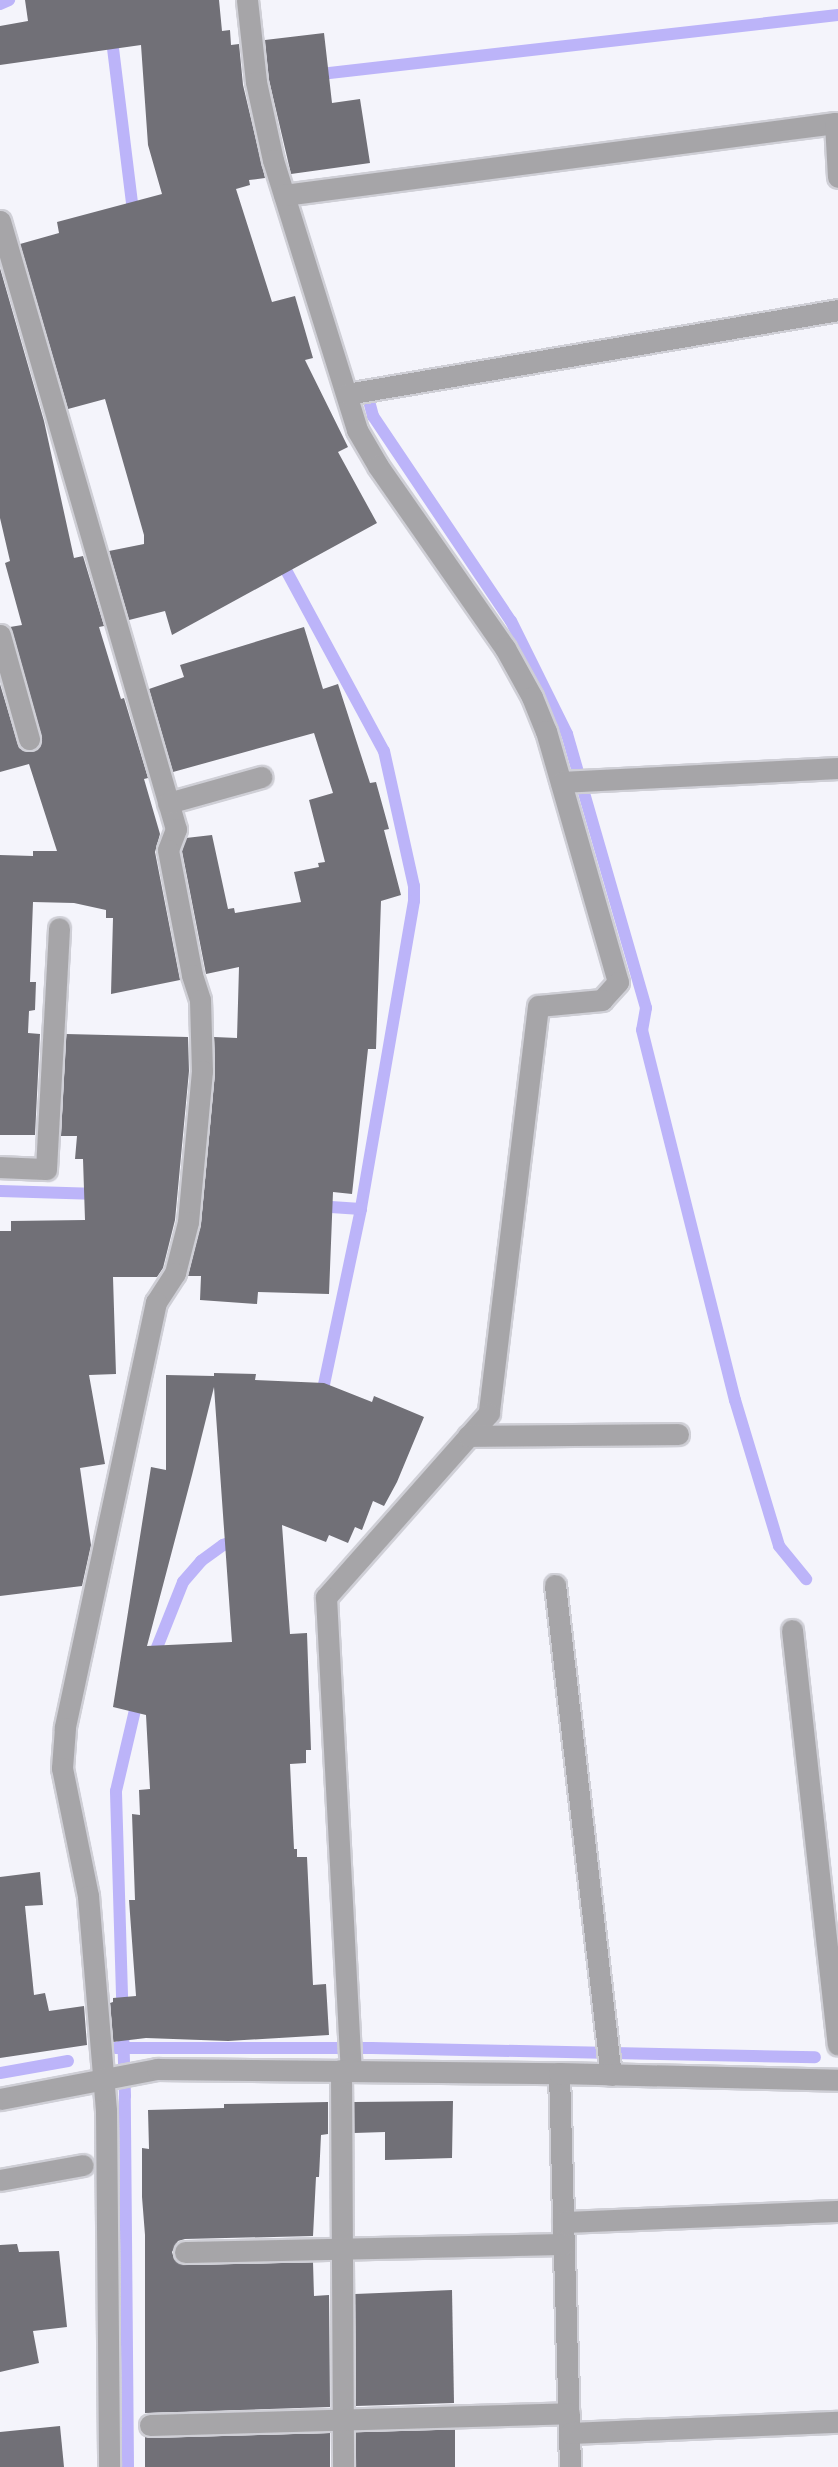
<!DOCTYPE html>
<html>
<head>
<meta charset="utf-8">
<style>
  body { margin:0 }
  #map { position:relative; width:838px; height:2467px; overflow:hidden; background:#f4f4fb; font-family:"Exo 2",sans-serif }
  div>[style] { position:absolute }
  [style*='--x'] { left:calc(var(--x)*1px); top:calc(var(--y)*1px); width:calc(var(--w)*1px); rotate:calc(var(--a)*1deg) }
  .stream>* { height:12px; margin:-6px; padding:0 6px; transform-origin:6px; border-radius:6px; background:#bcb4f9 }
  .building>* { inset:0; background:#717077 }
  .roads { filter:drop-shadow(2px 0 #cfcfd6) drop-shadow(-2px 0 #cfcfd6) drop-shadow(0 2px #cfcfd6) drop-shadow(0 -2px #cfcfd6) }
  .lane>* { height:21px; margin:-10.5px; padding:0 10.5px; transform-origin:10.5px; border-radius:10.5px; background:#a6a5a8 }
  .street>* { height:21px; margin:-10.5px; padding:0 10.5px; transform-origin:10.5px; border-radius:10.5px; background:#a6a5a8 }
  span { translate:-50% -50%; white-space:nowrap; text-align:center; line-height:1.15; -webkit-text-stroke:5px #fff; paint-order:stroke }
</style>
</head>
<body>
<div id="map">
  <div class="stream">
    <div style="--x:0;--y:4;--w:10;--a:-24"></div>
    <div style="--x:111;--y:32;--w:188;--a:83"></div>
    <div style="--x:312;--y:75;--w:529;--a:-6.51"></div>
    <div style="--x:369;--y:401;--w:16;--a:75"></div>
    <div style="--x:373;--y:416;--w:247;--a:56.1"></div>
    <div style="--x:511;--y:621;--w:126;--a:63.6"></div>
    <div style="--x:567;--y:734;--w:285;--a:73.9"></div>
    <div style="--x:646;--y:1008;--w:22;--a:100"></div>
    <div style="--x:642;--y:1030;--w:382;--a:75.9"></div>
    <div style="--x:735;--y:1400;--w:152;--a:73.2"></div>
    <div style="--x:779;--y:1546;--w:43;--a:50.7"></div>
    <div style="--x:280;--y:559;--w:218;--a:61.6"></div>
    <div style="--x:384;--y:751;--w:138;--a:77.5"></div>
    <div style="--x:414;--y:886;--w:15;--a:90"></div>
    <div style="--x:414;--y:901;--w:313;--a:99.8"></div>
    <div style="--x:361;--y:1209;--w:193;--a:101.9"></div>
    <div style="--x:0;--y:1191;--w:99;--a:1.7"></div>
    <div style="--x:316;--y:1206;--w:45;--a:3.8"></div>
    <div style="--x:152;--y:1660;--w:84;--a:-68.3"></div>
    <div style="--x:183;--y:1582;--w:28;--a:-49"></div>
    <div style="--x:201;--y:1561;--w:27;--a:-36"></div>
    <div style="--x:223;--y:1545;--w:18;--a:-19"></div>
    <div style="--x:115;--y:2048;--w:257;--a:0"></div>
    <div style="--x:372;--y:2048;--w:443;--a:1.2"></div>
    <div style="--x:0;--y:2073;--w:69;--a:-10"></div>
    <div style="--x:128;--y:2467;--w:371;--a:-90.5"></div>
    <div style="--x:125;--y:2096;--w:305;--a:-91.7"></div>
    <div style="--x:116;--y:1791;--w:97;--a:-76.8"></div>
  </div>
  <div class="building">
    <div style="clip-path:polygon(25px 0,219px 0,222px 31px,230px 30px,231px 45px,239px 44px,243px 85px,265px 178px,249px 180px,250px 185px,236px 189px,272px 302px,295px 296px,313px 358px,305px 360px,348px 447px,338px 452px,377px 523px,172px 635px,165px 611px,129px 620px,109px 551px,144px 544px,144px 535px,105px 399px,68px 409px,20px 244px,59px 233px,57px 222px,162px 194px,148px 145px,141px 45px,0 65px,0 26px,28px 21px)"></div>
    <div style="clip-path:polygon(324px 33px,332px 103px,360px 99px,370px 163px,291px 174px,269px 80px,265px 40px)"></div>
    <div style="clip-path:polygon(0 268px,44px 421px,74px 558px,83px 556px,104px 626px,99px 627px,121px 699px,124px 698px,148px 778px,144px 779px,160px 834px,155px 852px,180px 980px,111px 994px,113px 918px,106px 918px,106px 910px,74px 903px,33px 902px,30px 982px,36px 982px,35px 1010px,29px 1011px,28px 1033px,40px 1034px,35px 1135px,0 1135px,0 855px,33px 856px,33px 851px,57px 851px,29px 764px,0 772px,0 684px,19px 748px,32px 752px,42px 742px,10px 627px,22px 625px,5px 563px,10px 561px,0 518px)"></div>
    <div style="clip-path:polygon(304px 627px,323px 689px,338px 684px,370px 783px,376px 782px,389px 829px,384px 830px,401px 895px,381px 901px,376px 1049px,368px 1049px,352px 1194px,333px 1192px,329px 1294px,258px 1292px,257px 1304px,200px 1300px,201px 1276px,188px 1276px,201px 1223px,215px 1072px,214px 1037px,237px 1038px,239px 967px,206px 974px,182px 851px,186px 838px,212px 835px,228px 909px,234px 908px,235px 913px,301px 902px,294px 872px,319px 867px,318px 863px,325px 862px,309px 800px,333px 793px,314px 733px,173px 772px,149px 689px,184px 677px,180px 665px)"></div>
    <div style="clip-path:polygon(66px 1034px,188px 1037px,189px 1071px,175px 1220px,163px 1268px,157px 1277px,113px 1277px,116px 1374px,89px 1375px,105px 1464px,80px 1468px,91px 1545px,82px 1586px,0 1596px,0 1231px,11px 1231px,11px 1221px,85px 1220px,83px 1159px,75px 1159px,77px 1136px,61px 1136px)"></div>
    <div style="clip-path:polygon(evenodd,214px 1373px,256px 1374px,255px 1380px,324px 1383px,372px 1402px,374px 1396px,424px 1417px,397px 1482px,384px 1506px,373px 1501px,362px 1530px,355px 1527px,348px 1543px,329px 1535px,326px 1542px,282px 1525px,290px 1634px,307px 1633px,311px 1750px,306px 1750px,306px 1763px,290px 1764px,294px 1849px,297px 1849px,297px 1857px,307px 1857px,313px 1985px,326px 1984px,329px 2035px,228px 2041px,146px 2038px,113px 2042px,110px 2003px,113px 2002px,113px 1998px,136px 1996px,129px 1900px,135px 1900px,132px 1814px,140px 1815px,139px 1790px,150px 1789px,146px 1715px,113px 1707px,151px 1467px,166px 1470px,166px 1375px,214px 1376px,214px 1373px,214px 1387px,232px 1642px,147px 1646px,192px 1475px,214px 1387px)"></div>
    <div style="clip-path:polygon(40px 1872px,43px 1905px,25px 1906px,34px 1995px,45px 1993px,49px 2011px,84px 2006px,87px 2045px,0 2058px,0 1877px)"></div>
    <div style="clip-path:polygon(453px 2101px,452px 2158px,385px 2160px,385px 2132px,354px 2133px,354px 2102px)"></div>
    <div style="clip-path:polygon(328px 2102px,328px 2134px,321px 2135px,319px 2177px,316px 2177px,313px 2236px,185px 2239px,178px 2241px,172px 2252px,174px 2259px,185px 2265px,313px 2262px,314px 2296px,329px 2295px,330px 2407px,145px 2413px,145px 2235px,142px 2197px,142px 2148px,149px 2149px,148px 2110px,224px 2108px,224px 2104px)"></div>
    <div style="clip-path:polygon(17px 2244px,19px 2252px,59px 2251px,67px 2327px,33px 2331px,39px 2363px,0 2372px,0 2245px)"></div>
    <div style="clip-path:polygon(452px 2290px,454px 2403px,356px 2406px,355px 2294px)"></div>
    <div style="clip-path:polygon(60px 2426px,64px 2467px,0 2467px,0 2432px)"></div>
    <div style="clip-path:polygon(455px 2429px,455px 2467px,356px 2467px,356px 2432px)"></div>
    <div style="clip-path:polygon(330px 2433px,330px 2467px,145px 2467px,145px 2437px)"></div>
  </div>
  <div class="roads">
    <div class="lane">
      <div style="--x:0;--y:2180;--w:84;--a:-10.2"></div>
    </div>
    <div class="street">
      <div style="--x:247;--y:0;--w:82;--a:83.7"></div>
      <div style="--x:256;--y:82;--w:80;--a:77.7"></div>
      <div style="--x:273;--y:160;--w:283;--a:72.7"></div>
      <div style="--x:357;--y:430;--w:42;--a:59.7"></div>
      <div style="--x:378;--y:466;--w:222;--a:55.1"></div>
      <div style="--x:505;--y:648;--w:56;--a:61.1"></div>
      <div style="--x:532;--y:697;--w:37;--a:68"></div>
      <div style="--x:546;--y:731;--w:261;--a:74"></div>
      <div style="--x:618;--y:982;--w:24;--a:132"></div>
      <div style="--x:602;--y:1000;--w:64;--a:174.6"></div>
      <div style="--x:538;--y:1006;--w:410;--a:96.9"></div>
      <div style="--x:489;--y:1413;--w:246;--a:131.5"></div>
      <div style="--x:326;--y:1597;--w:474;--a:87"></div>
      <div style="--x:284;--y:195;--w:556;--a:-7.44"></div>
      <div style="--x:835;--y:123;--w:54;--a:86.8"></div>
      <div style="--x:0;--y:221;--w:633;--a:73.86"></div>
      <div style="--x:176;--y:829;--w:22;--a:111"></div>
      <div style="--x:168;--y:850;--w:127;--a:79.1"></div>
      <div style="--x:192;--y:975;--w:26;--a:72"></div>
      <div style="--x:200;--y:1000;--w:71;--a:88.4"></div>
      <div style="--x:202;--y:1071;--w:152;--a:95.3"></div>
      <div style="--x:188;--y:1222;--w:53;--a:104.3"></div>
      <div style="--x:175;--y:1273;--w:35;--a:123"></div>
      <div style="--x:156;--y:1302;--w:436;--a:102.1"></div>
      <div style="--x:65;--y:1728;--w:40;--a:94.3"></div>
      <div style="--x:62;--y:1768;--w:131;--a:78.5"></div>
      <div style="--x:88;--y:1896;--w:215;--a:85.2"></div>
      <div style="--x:106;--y:2110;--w:357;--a:89.5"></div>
      <div style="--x:347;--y:394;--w:498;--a:-9.7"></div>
      <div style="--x:0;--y:635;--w:108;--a:74.4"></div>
      <div style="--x:561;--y:782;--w:277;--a:-2.9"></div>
      <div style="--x:168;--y:803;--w:97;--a:-15.6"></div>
      <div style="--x:0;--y:1167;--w:46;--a:2.5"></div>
      <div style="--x:46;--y:1169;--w:241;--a:-86.9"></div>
      <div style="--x:468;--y:1436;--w:210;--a:-0.5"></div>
      <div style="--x:555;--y:1585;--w:493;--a:83.5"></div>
      <div style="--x:792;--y:1630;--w:417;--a:83.7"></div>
      <div style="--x:341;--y:2070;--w:397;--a:89.7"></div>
      <div style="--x:559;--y:2073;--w:394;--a:88.4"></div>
      <div style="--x:0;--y:2099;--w:160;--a:-10.8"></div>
      <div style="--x:157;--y:2069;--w:402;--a:0.6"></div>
      <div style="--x:559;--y:2073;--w:279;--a:1.4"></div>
      <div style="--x:563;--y:2222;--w:275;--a:-2.3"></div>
      <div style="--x:185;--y:2252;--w:379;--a:-1.2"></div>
      <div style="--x:150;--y:2425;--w:419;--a:-1.6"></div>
      <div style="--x:570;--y:2433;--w:268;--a:-2.4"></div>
    </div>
  </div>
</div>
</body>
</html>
